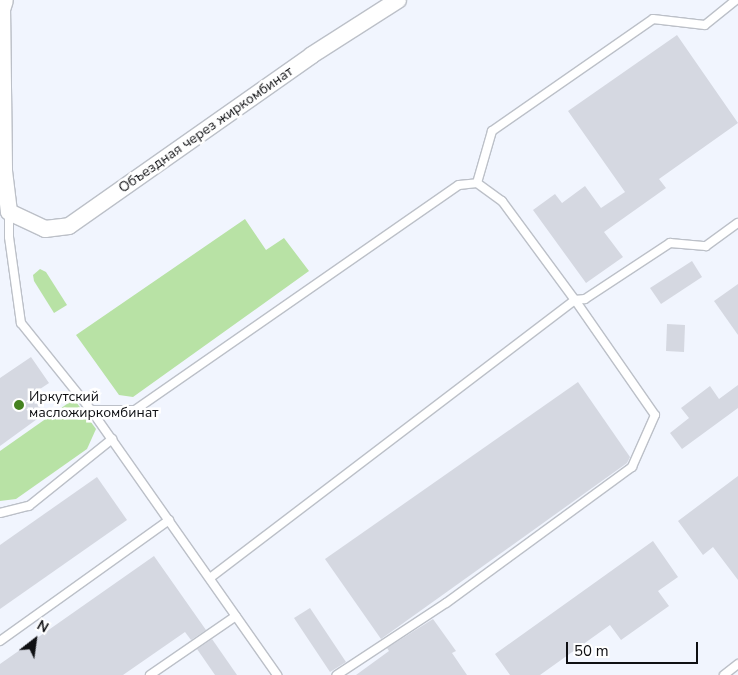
<!DOCTYPE html>
<html>
<head>
<meta charset="utf-8">
<style>
  body { margin:0 }
  #map { position:relative; width:738px; height:675px; overflow:hidden; background:#f1f5fe; font-family:"Nunito Sans",sans-serif }
  div>[style] { position:absolute }
  [style*='--x'] { left:calc(var(--x)*1px); top:calc(var(--y)*1px); width:calc(var(--w)*1px); rotate:calc(var(--a)*1deg) }
  .green>* { inset:0; background:#b8e2a5 }
  .building>* { inset:0; background:#d5d8e1 }
  .roads { filter:drop-shadow(1px 0 #bcc0c8) drop-shadow(-1px 0 #bcc0c8) drop-shadow(0 1px #bcc0c8) drop-shadow(0 -1px #bcc0c8) }
  .lane>* { height:8px; margin:-4px; padding:0 4px; transform-origin:4px; border-radius:4px; background:#fff }
  .street>* { height:16px; margin:-8px; padding:0 8px; transform-origin:8px; border-radius:8px; background:#fff }
  .secondary>* { height:22px; margin:-11px; padding:0 11px; transform-origin:11px; border-radius:11px; background:#fff }
  .dots>* { width:14px; height:14px; translate:-50% -50%; box-sizing:border-box; border:2px solid #fff; border-radius:50% }
  span { translate:-50% -50%; white-space:nowrap; text-align:center; line-height:1.15; -webkit-text-stroke:5px #fff; paint-order:stroke }
  .street-label { font-size:14px; color:#0f1013 }
  .poi-label { font-size:14px; color:#0f1013 }
  .left { translate:0 -50%; text-align:left }
  .north { position:absolute; left:10px; top:615px; width:50px; height:50px; -webkit-text-stroke:4px #fff; paint-order:stroke; rotate:30deg; font-size:14px; font-weight:700; line-height:20px; text-align:center; color:#0f1013 }
  .north::after { content:''; display:block; margin:auto; width:18px; height:22px; background:#0f1013; clip-path:polygon(50% 0,100% 100%,50% 72%,0 100%) }
  .scale { position:absolute; left:566px; top:642px; width:132px; height:22px; box-sizing:border-box; border:2px solid #0f1013; border-top:0; padding-left:6px; font-size:15px; line-height:18px; white-space:nowrap; color:#0f1013; -webkit-text-stroke:4px #fff; paint-order:stroke }
</style>
</head>
<body>
<div id="map">
  <div class="green">
    <div style="clip-path:polygon(245px 219px,266px 250px,284px 238px,309px 271px,133px 397px,119px 395px,76px 335px)"></div>
    <div style="clip-path:polygon(40px 269px,46px 272px,67px 305px,54px 313px,34px 281px,33px 275px)"></div>
    <div style="clip-path:polygon(74px 399px,96px 429px,87px 449px,16px 499px,0 501px,0 451px)"></div>
  </div>
  <div class="building">
    <div style="clip-path:polygon(677px 35px,738px 123px,659px 179px,666px 188px,604px 232px,623px 257px,586px 283px,533px 210px,555px 194px,562px 203px,585px 186px,601px 208px,625px 192px,568px 111px)"></div>
    <div style="clip-path:polygon(692px 261px,702px 277px,661px 304px,650px 288px)"></div>
    <div style="clip-path:polygon(738px 284px,738px 335px,714px 301px)"></div>
    <div style="clip-path:polygon(667px 324px,685px 325px,684px 352px,666px 351px)"></div>
    <div style="clip-path:polygon(31px 357px,49px 383px,31px 395px,44px 414px,0 446px,0 378px)"></div>
    <div style="clip-path:polygon(578px 382px,630px 457px,627px 463px,381px 639px,325px 559px)"></div>
    <div style="clip-path:polygon(738px 385px,738px 408px,682px 449px,670px 433px,689px 418px,681px 408px,710px 386px,719px 399px)"></div>
    <div style="clip-path:polygon(738px 476px,738px 580px,713px 547px,703px 555px,678px 521px)"></div>
    <div style="clip-path:polygon(97px 477px,127px 520px,0 609px,0 545px)"></div>
    <div style="clip-path:polygon(653px 541px,678px 577px,658px 591px,669px 606px,621px 640px,610px 625px,540px 675px,510px 675px,495px 654px)"></div>
    <div style="clip-path:polygon(154px 556px,206px 630px,191px 640px,185px 632px,123px 675px,0 675px,0 664px)"></div>
    <div style="clip-path:polygon(310px 608px,346px 662px,330px 672px,294px 618px)"></div>
    <div style="clip-path:polygon(433px 619px,456px 651px,452px 653px,467px 675px,356px 675px,389px 651px,387px 648px)"></div>
    <div style="clip-path:polygon(212px 639px,237px 675px,215px 675px,197px 649px)"></div>
  </div>
  <div class="roads">
    <div class="lane">
      <div style="--x:477;--y:183;--w:54;--a:-73.9"></div>
      <div style="--x:492;--y:131;--w:196;--a:-34.8"></div>
      <div style="--x:653;--y:19;--w:52;--a:6.6"></div>
      <div style="--x:705;--y:25;--w:40;--a:-39"></div>
      <div style="--x:9;--y:212;--w:25;--a:90"></div>
      <div style="--x:9;--y:237;--w:87;--a:82.1"></div>
      <div style="--x:21;--y:323;--w:112;--a:51.2"></div>
      <div style="--x:91;--y:410;--w:324;--a:54.9"></div>
      <div style="--x:91;--y:410;--w:44;--a:0"></div>
      <div style="--x:135;--y:410;--w:394;--a:-34.8"></div>
      <div style="--x:459;--y:185;--w:18;--a:-6"></div>
      <div style="--x:477;--y:183;--w:31;--a:36"></div>
      <div style="--x:502;--y:201;--w:123;--a:53.6"></div>
      <div style="--x:575;--y:300;--w:10;--a:-6"></div>
      <div style="--x:585;--y:299;--w:102;--a:-33.4"></div>
      <div style="--x:670;--y:243;--w:36;--a:5"></div>
      <div style="--x:706;--y:246;--w:39;--a:-36"></div>
      <div style="--x:0;--y:513;--w:30;--a:-14"></div>
      <div style="--x:29;--y:506;--w:107;--a:-38.9"></div>
      <div style="--x:210;--y:578;--w:459;--a:-37.3"></div>
      <div style="--x:575;--y:300;--w:140;--a:55.2"></div>
      <div style="--x:655;--y:415;--w:57;--a:113.9"></div>
      <div style="--x:632;--y:467;--w:230;--a:143.8"></div>
      <div style="--x:446;--y:603;--w:131;--a:146.6"></div>
      <div style="--x:0;--y:641;--w:208;--a:-35.6"></div>
      <div style="--x:150;--y:675;--w:104;--a:-34.5"></div>
      <div style="--x:724;--y:675;--w:18;--a:-38"></div>
    </div>
    <div class="street">
      <div style="--x:2;--y:5;--w:166;--a:89.3"></div>
      <div style="--x:4;--y:171;--w:41;--a:83"></div>
      <div style="--x:9;--y:212;--w:40;--a:25"></div>
      <div style="--x:45;--y:229;--w:24;--a:-7"></div>
      <div style="--x:69;--y:226;--w:297;--a:-35.1"></div>
      <div style="--x:312;--y:55;--w:102;--a:-32.6"></div>
    </div>
    <div class="secondary">
      <div style="--x:0;--y:6;--w:6;--a:-72"></div>
    </div>
  </div>
  <div class="dots">
    <div style="left:19px;top:405px;background:#458220"></div>
  </div>
  <div class="street-label">
    <span style="left:206px;top:130px;rotate:-35deg">Объездная через жиркомбинат</span>
  </div>
  <div class="poi-label">
    <span class="left" style="left:29px;top:405px">Иркутский<br>масложиркомбинат</span>
  </div>
  <div class="north">N</div>
  <div class="scale">50 m</div>
</div>
</body>
</html>
